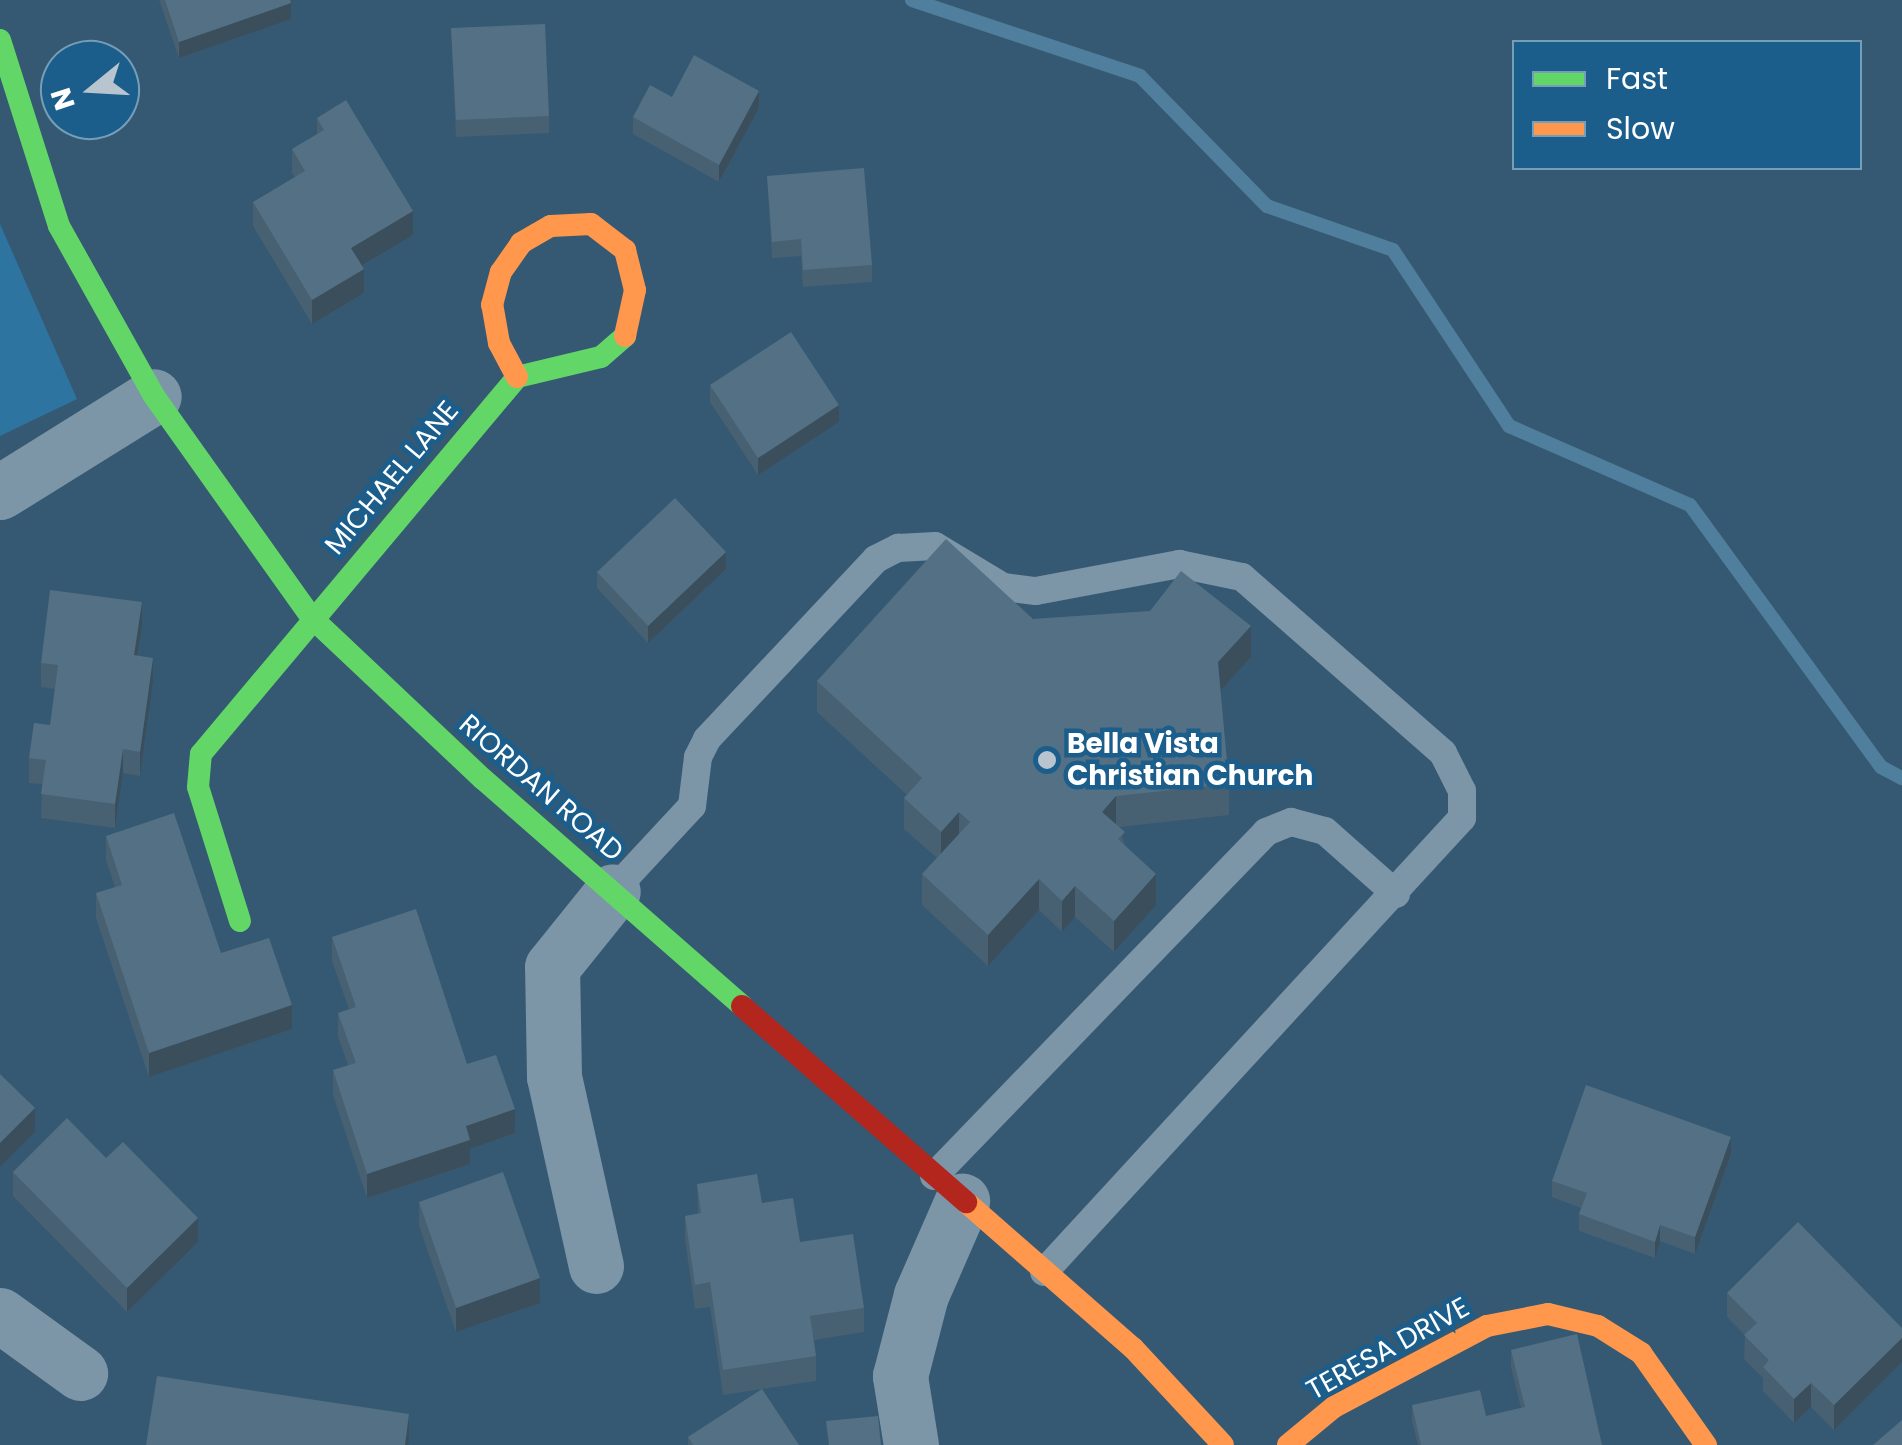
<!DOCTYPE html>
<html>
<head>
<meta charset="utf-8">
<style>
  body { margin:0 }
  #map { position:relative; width:1902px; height:1445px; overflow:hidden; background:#355972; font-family:Poppins,sans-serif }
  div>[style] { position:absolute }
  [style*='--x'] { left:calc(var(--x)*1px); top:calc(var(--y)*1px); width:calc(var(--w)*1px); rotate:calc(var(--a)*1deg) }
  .green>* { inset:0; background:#2d74a0 }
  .stream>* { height:14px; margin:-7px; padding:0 7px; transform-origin:7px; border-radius:7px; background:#507e9d }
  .lane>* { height:28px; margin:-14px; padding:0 14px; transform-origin:14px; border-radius:14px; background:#7c95a7 }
  .street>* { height:55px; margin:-27.5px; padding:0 27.5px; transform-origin:27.5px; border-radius:27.5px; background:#7c95a7 }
  .fast>* { height:22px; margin:-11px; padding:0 11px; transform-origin:11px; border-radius:11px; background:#63d668 }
  .slow>* { height:22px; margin:-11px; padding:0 11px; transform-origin:11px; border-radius:11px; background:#ff974d }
  .jam>* { height:22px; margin:-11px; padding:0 11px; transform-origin:11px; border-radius:11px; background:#b3261e }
  .wall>* { inset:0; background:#476072 }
  .shaded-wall>* { inset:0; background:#3a4e5c }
  .building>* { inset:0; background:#537084 }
  .dots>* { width:28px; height:28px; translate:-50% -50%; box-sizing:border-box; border:5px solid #1c5e8b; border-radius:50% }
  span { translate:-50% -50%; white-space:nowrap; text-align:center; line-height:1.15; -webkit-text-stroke:9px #1c5e8b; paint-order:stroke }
  .street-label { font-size:28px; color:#fff }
  .poi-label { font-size:28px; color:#fff; font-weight:700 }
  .left { translate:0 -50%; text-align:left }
  .legend { position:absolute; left:1512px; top:40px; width:350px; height:130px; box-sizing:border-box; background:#1c5e8b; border:2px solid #779eb9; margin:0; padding:12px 18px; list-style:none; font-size:30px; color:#fff }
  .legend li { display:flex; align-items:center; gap:20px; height:50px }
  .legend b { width:50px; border:2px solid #779eb9 }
  .north { position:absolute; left:40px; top:40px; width:100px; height:100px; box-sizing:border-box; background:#1c5e8b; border:2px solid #779eb9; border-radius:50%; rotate:252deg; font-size:28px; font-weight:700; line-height:40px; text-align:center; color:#fff }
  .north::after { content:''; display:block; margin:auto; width:35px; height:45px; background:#b8c5ce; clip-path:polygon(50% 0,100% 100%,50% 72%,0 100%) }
</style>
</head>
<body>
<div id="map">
  <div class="green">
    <div style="clip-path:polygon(0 224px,77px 399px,0 436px)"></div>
  </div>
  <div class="stream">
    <div style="--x:912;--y:0;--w:240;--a:18.4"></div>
    <div style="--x:1140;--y:76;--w:182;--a:45.7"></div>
    <div style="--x:1267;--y:206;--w:133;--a:19.2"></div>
    <div style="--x:1393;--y:250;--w:211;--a:56.6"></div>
    <div style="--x:1509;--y:426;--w:197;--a:23.6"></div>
    <div style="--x:1690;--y:505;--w:324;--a:53.9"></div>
    <div style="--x:1881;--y:767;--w:24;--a:28"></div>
  </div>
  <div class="lane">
    <div style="--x:613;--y:891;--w:116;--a:-47.1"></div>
    <div style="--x:692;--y:806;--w:49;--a:-83"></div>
    <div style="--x:698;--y:757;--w:20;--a:-63"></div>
    <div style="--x:707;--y:739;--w:247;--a:-46.8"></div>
    <div style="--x:876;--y:559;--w:25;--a:-27"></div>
    <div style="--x:898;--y:548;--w:37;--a:-3"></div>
    <div style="--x:935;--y:546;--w:79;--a:31.1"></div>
    <div style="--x:1003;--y:587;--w:33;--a:7"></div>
    <div style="--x:1036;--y:591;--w:146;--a:-10.7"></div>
    <div style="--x:1179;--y:564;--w:64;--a:11.7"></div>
    <div style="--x:1242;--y:577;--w:267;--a:41.2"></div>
    <div style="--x:1443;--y:753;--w:42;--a:63.4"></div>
    <div style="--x:1462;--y:791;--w:27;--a:90"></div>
    <div style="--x:1462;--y:818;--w:617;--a:132.64"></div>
    <div style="--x:934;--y:1176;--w:478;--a:-46"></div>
    <div style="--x:1266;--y:832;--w:27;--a:-22"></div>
    <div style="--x:1291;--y:822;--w:35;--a:15"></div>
    <div style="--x:1325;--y:831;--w:95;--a:41.6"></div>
  </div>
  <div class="street">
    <div style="--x:0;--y:492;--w:181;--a:-31.9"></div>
    <div style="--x:596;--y:1266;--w:194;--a:-102.5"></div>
    <div style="--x:554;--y:1077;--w:110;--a:-91"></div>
    <div style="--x:552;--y:967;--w:97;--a:-51.2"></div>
    <div style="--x:0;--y:1315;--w:99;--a:35.9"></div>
    <div style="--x:911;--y:1445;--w:70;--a:-99.1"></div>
    <div style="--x:900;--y:1376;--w:84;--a:-75.5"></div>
    <div style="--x:921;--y:1295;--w:103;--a:-66.4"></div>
  </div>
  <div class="fast">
    <div style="--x:0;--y:40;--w:195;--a:72.4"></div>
    <div style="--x:59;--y:226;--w:195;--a:60.8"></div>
    <div style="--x:154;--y:396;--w:272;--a:54.6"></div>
    <div style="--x:312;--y:618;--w:235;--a:43.3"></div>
    <div style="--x:483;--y:779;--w:344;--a:41.2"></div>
    <div style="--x:240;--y:921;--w:140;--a:-107.4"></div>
    <div style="--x:198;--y:787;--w:33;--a:-85"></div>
    <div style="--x:201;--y:754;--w:492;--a:-50"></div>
    <div style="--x:517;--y:377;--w:86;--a:-13.4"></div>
    <div style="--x:601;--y:357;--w:32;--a:-41"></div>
  </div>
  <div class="slow">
    <div style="--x:517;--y:377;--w:38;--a:-118"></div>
    <div style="--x:499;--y:343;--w:39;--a:-100"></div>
    <div style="--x:492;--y:305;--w:34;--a:-75"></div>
    <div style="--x:501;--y:272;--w:35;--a:-55"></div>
    <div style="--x:521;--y:243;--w:34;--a:-30"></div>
    <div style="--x:551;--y:226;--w:40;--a:-2.9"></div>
    <div style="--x:591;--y:224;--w:43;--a:37.4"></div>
    <div style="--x:625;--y:250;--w:41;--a:76"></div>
    <div style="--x:635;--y:290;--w:47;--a:102.3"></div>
    <div style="--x:966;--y:1202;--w:222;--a:41.2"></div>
    <div style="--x:1133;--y:1348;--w:132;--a:47.1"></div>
    <div style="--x:1288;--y:1445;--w:60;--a:-39.6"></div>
    <div style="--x:1334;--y:1407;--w:173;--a:-27.9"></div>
    <div style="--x:1487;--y:1326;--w:62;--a:-11.1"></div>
    <div style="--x:1548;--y:1314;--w:51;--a:13.5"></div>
    <div style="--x:1598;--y:1326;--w:51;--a:32.1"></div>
    <div style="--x:1641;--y:1353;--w:113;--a:54.8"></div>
  </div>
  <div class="jam">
    <div style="--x:742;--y:1006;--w:298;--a:41.2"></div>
  </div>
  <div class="wall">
    <div style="clip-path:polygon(159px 0,290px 0,291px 19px,179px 58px)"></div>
    <div style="clip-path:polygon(451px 28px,549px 116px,549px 133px,456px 137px)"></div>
    <div style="clip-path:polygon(672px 97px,759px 108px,719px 182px,633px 134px,633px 117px)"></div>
    <div style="clip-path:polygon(317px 118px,413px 235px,362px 266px,364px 293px,312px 324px,253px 226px,253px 202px,295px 177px,292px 173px,292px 149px,317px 134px)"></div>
    <div style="clip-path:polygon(767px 176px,872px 265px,872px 282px,803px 287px,801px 256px,772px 258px)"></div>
    <div style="clip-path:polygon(710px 385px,839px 422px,758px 475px,710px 402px)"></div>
    <div style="clip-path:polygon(726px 569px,648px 643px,597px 588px,597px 572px)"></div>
    <div style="clip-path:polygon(1150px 611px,1251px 657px,1220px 690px,1229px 784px,1229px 815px,1119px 827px,1125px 845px,1156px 905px,1114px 952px,1075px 917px,1062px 932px,1039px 910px,988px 966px,922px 905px,922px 874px,937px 858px,904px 829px,904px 798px,907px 795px,817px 712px,817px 681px,1033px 619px)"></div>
    <div style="clip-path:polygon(142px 626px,138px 656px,153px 682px,140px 776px,123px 773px,115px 828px,41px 818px,42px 784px,29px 783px,29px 758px,50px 725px,55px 689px,41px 687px,41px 663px)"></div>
    <div style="clip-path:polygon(106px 836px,221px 953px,292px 1029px,149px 1077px,96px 918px,96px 893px,115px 887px,106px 860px)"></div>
    <div style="clip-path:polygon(332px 937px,467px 1064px,515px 1133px,470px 1149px,470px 1164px,367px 1198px,333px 1095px,333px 1070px,348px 1065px,338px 1037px,338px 1013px,349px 1009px,332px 961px)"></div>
    <div style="clip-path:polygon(1731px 1154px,1695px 1254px,1660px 1241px,1655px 1258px,1579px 1231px,1579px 1214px,1581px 1208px,1552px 1197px,1552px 1181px)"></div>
    <div style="clip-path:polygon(106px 1158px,198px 1242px,127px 1312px,13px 1196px,13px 1172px)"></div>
    <div style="clip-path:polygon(697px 1184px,762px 1203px,864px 1308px,864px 1332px,814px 1340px,816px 1356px,816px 1381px,762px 1389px,799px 1445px,688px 1445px,688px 1437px,762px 1389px,723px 1395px,710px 1307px,695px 1309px,685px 1240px,685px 1216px,698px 1214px)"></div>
    <div style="clip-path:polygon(419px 1202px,540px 1303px,456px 1332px,419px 1226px)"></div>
    <div style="clip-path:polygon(1727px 1293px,1902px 1328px,1834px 1430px,1811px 1407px,1794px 1423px,1763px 1391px,1763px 1378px,1744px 1359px,1745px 1335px,1727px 1317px)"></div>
    <div style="clip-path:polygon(1511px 1350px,1602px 1445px,1418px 1445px,1412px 1422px,1412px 1405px,1486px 1416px,1521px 1408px,1511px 1367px)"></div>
  </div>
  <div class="shaded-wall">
    <div style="clip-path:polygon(291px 3px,291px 19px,179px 58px,179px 42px)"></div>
    <div style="clip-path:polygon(759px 91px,759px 108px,719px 182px,719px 165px)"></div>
    <div style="clip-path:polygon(413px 211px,413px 235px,351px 272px,351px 248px)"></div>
    <div style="clip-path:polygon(364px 269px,364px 293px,312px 324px,312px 300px)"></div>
    <div style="clip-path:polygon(839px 405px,839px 422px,758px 475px,758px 458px)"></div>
    <div style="clip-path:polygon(726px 552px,726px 569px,648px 643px,648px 626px)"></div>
    <div style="clip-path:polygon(142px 602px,142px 626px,134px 679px,134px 655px)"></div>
    <div style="clip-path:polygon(1251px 626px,1251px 657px,1218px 693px,1218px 662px)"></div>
    <div style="clip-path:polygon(153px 658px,153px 682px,140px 776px,140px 752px)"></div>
    <div style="clip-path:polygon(123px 749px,123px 773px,115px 828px,115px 804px)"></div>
    <div style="clip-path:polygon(1116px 796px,1116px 827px,1102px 812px)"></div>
    <div style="clip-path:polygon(959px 812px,959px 843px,941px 863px,941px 832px)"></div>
    <div style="clip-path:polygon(1156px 874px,1156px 905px,1114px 952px,1114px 921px)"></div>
    <div style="clip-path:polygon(1039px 879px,1039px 910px,988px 966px,988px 935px)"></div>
    <div style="clip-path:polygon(1075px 886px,1075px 917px,1062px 932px,1062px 901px)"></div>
    <div style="clip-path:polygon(292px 1005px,292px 1029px,149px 1077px,149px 1053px)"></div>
    <div style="clip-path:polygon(35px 1108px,35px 1132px,0 1167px,0 1143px)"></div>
    <div style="clip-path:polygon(515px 1109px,515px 1133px,470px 1149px,470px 1164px,367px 1198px,367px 1174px,466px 1126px)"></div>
    <div style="clip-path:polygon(1731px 1137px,1731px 1154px,1695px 1254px,1695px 1237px)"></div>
    <div style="clip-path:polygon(198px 1218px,198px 1242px,127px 1312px,127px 1288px)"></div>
    <div style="clip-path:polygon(1660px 1225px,1660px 1241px,1655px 1258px,1655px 1242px)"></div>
    <div style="clip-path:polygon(540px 1278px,540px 1303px,456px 1332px,456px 1308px)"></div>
    <div style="clip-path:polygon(1902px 1338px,1902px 1362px,1834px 1430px,1834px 1405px)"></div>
    <div style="clip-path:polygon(1811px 1383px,1811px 1407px,1794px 1423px,1794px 1399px)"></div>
    <div style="clip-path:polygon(409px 1414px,409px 1439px,408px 1445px,405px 1445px)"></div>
  </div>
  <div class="building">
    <div style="clip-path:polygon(165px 0,290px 0,291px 3px,179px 42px)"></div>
    <div style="clip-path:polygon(545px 24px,549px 116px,456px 120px,451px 28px)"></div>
    <div style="clip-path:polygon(694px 55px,759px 91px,719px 165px,633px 117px,650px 85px,672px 97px)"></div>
    <div style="clip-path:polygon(346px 100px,413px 211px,351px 248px,364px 269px,312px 300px,253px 202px,305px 171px,292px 149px,324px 130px,317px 118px)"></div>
    <div style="clip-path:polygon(864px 168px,872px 265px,803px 270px,801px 239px,772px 242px,767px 176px)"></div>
    <div style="clip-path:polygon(791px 332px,839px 405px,758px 458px,710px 385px)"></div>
    <div style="clip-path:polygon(675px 498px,726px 552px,648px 626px,597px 572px)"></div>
    <div style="clip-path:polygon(946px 539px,1033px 619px,1150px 611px,1181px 571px,1251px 626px,1218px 662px,1229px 784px,1116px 796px,1102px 812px,1125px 832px,1118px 839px,1156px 874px,1114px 921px,1075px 886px,1062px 901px,1039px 879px,988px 935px,922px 874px,970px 822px,959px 812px,941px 832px,904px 798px,922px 778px,817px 681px)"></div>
    <div style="clip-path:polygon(50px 590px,142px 602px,134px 655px,153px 658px,140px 752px,123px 749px,115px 804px,41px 794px,46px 760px,29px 758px,34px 723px,50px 725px,58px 665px,41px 663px)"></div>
    <div style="clip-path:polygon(174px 813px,221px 953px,269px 938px,292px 1005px,149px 1053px,96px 893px,122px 885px,106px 836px)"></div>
    <div style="clip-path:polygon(416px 909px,467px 1064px,496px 1055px,515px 1109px,466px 1126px,470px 1140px,367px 1174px,333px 1070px,356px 1063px,338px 1013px,356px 1007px,332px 937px)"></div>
    <div style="clip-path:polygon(0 1074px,35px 1108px,0 1143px)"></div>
    <div style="clip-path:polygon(1586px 1085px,1731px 1137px,1695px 1237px,1660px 1225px,1655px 1242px,1579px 1214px,1587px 1193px,1552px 1181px)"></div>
    <div style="clip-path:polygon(67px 1118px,106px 1158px,123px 1142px,198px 1218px,127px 1288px,13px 1172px)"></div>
    <div style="clip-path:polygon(503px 1172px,540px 1278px,456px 1308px,419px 1202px)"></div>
    <div style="clip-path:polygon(757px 1174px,762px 1203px,793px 1198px,800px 1242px,853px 1234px,864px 1308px,810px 1316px,816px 1356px,723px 1370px,710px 1282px,695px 1285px,685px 1216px,701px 1213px,697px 1184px)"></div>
    <div style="clip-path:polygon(1798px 1222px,1902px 1328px,1902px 1338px,1834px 1405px,1811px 1383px,1794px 1399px,1763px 1367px,1769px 1360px,1744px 1335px,1757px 1323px,1727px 1293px)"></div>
    <div style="clip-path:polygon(1577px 1334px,1602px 1445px,1421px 1445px,1412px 1405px,1480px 1390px,1486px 1416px,1525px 1407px,1511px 1350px)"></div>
    <div style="clip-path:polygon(157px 1376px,409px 1414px,405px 1445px,146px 1445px)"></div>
    <div style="clip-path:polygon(762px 1389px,799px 1445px,693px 1445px,688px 1437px)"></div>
    <div style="clip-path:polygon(878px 1416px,881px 1445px,829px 1445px,826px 1421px)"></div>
    <div style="clip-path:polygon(1902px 1420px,1902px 1445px,1873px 1445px)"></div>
  </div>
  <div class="dots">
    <div style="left:1047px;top:760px;background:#b8c5ce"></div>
  </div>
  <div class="street-label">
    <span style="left:392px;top:478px;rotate:-50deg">MICHAEL LANE</span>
    <span style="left:541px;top:788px;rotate:41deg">RIORDAN ROAD</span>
    <span style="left:1388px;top:1349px;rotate:-29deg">TERESA DRIVE</span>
  </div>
  <div class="poi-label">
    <span class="left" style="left:1067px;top:760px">Bella Vista<br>Christian Church</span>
  </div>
  <ul class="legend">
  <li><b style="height:12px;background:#63d668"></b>Fast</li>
  <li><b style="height:12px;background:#ff974d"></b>Slow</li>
  </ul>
  <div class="north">N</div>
</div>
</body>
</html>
